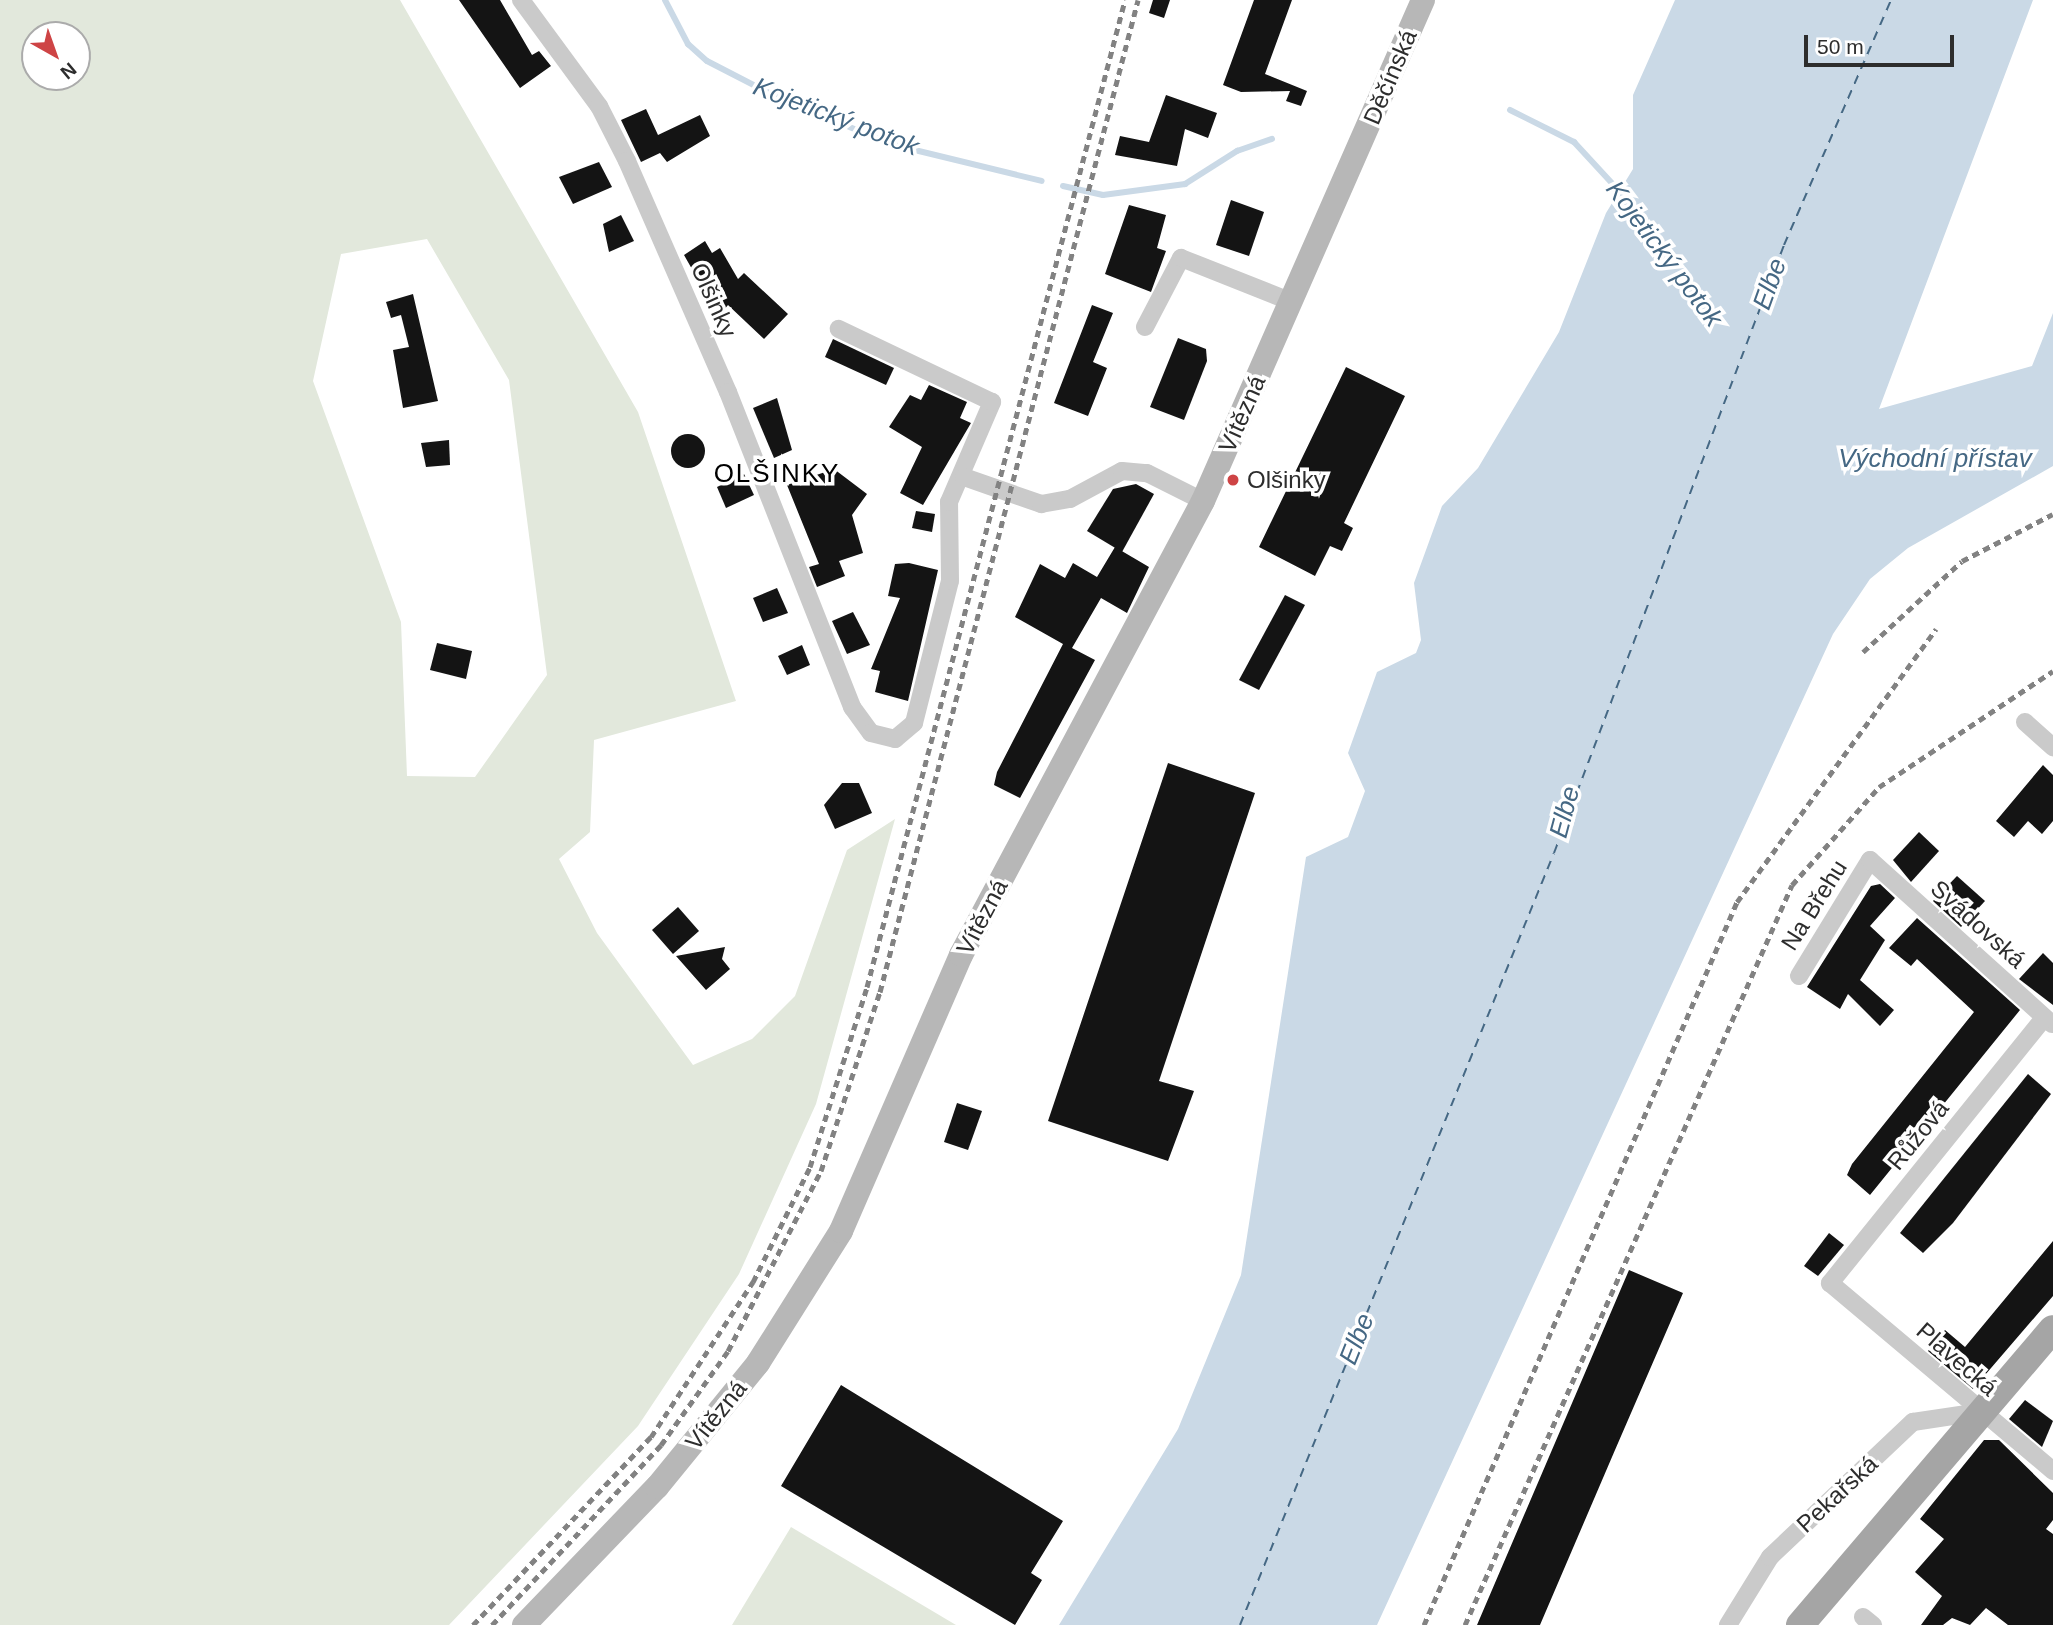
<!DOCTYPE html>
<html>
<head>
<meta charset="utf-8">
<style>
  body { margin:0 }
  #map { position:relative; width:2053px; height:1625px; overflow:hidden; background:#fff; font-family:Arial,sans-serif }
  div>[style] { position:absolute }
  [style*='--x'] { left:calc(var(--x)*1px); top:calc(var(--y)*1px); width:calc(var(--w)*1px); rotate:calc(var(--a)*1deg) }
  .green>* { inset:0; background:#e2e8dc }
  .water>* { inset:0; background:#cad9e6 }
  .stream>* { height:6px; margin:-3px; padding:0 3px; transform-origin:3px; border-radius:3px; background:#cad9e6 }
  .ferry>* { height:2px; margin-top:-1px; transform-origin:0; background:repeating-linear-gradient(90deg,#456884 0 9px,transparent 0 16px) }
  .building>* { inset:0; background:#141414 }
  .round { border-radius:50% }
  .minor>* { height:18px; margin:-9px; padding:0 9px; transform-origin:9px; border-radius:9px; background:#cacaca }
  .secondary>* { height:24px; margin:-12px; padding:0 12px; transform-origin:12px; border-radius:12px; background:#b7b7b7 }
  .primary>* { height:28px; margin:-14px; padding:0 14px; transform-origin:14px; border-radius:14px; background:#a5a5a5 }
  .rail>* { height:5px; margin-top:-2.5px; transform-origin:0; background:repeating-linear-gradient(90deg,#828282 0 7px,transparent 0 12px) }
  .dots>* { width:19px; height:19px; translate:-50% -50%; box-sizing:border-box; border:4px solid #fff; border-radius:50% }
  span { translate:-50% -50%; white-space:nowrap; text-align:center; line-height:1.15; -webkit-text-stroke:7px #fff; paint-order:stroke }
  .street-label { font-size:24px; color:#2d2d2d }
  .poi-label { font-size:24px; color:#2d2d2d }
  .left { translate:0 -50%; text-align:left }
  .water-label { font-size:26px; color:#456884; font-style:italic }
  .neighbourhood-label { font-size:26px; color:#000; letter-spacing:2px }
  .north { position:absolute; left:21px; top:21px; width:70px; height:70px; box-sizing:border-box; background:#fff; border:2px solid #ababab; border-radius:50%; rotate:140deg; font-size:19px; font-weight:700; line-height:28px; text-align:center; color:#2d2d2d }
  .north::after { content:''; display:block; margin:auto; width:24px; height:32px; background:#ce4445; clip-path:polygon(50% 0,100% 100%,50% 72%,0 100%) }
  .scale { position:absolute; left:1804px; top:35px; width:150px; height:32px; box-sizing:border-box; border:4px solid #2d2d2d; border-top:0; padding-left:9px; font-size:21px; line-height:24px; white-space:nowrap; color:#2d2d2d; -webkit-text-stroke:5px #fff; paint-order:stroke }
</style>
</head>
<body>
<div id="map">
  <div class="green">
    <div style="clip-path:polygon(evenodd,0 0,400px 0,638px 412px,736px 701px,594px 740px,590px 832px,559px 859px,597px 933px,693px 1065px,752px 1039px,795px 996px,847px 850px,895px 819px,816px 1104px,739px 1274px,638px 1426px,449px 1625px,0 1625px,0 0,77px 35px,77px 77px,35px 77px,35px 35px,77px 35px,0 0,427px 239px,509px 380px,547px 675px,475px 777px,407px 776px,401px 622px,313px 381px,341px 254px,427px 239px)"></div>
    <div style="clip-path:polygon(791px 1527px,956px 1625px,732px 1625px)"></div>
  </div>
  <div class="water">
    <div style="clip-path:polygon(1675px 0,2033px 0,1879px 409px,2032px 366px,2053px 313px,2053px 466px,1908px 548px,1870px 579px,1833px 634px,1377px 1625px,1059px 1625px,1178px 1429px,1241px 1275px,1306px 857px,1348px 837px,1365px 791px,1348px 753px,1377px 672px,1416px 653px,1421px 640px,1414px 583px,1442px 506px,1478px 468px,1559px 332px,1606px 213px,1633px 169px,1633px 95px)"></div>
  </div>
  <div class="stream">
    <div style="--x:665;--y:0;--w:50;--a:62.4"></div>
    <div style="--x:688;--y:44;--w:25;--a:42"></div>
    <div style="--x:707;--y:61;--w:74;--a:27.3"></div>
    <div style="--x:773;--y:95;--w:127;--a:22.7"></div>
    <div style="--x:890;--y:144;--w:156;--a:13.7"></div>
    <div style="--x:1510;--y:110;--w:72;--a:26.6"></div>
    <div style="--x:1574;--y:142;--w:69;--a:47.3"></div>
    <div style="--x:1063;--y:186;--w:41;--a:12.7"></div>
    <div style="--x:1103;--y:195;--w:83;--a:-7.6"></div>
    <div style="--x:1185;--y:184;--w:62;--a:-32.4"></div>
    <div style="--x:1237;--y:151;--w:37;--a:-19"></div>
  </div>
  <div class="ferry">
    <div style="--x:1240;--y:1625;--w:833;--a:-67.87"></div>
    <div style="--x:1554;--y:853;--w:650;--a:-69.28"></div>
    <div style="--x:1784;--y:245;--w:267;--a:-66.4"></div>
  </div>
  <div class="building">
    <div style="clip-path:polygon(459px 0,500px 0,532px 55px,539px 51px,551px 66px,520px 88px)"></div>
    <div style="clip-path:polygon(1153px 0,1170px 0,1164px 18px,1149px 13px)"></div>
    <div style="clip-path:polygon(1254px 0,1292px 0,1265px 74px,1307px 91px,1301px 106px,1286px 101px,1290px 91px,1241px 92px,1223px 85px)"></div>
    <div style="clip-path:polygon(1166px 95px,1217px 113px,1208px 138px,1185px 129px,1177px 166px,1115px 155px,1120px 136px,1149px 142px)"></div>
    <div style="clip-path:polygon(646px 109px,658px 135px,700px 115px,710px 136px,667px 162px,660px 153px,641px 162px,621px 120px)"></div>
    <div style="clip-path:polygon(599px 162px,612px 187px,573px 204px,559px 177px)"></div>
    <div style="clip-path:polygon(1231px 200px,1264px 212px,1249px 256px,1216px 245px)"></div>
    <div style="clip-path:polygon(1129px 205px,1166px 215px,1157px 248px,1166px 251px,1151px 292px,1105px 274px)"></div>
    <div style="clip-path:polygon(621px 215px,634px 241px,609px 252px,603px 224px)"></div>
    <div style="clip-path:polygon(705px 241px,712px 253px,720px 248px,738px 279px,744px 273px,788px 314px,764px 339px,728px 305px,723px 311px,714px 305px,701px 285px,684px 255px)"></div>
    <div style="clip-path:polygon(413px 294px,438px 401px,403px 408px,393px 350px,409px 347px,401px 315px,391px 318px,386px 302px)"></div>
    <div style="clip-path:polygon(1092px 305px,1113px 313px,1093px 362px,1107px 368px,1088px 416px,1054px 403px)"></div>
    <div style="clip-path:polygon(1178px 338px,1206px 349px,1207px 361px,1184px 420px,1150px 407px)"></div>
    <div style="clip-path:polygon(833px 339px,894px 368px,886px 385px,825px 357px)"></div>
    <div style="clip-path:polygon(1346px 367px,1405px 396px,1344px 523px,1353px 528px,1342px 551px,1330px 546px,1315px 576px,1259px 547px)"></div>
    <div style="clip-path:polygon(929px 385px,967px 402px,960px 418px,971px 423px,923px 505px,900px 493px,922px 447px,889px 427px,910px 395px,921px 400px)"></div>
    <div style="clip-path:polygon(777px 398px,792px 450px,774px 458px,753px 408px)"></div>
    <div class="round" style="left:671px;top:434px;width:34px;height:34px"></div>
    <div style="clip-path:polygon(449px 440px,450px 465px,426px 467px,421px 443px)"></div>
    <div style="clip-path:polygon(834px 469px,867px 494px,852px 515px,863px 553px,839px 561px,845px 576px,817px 587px,809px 567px,819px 564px,787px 485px)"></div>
    <div style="clip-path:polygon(744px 474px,754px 495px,726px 508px,717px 487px)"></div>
    <div style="clip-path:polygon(1136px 484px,1154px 494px,1122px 552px,1087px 531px,1113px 489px)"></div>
    <div style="clip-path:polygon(916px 511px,935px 514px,932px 532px,912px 528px)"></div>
    <div style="clip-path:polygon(1115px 547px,1149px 567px,1127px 613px,1101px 598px,1072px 648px,1095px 660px,1020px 798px,994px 785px,997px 772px,1063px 644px,1015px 617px,1040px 564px,1065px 578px,1073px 563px,1097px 577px)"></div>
    <div style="clip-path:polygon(909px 563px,938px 570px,908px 701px,875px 692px,880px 671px,871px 669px,900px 598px,888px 596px,895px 564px)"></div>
    <div style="clip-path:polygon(777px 588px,788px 613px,763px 622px,753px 598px)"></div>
    <div style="clip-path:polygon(1285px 595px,1305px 605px,1259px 690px,1239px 680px)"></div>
    <div style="clip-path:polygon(853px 612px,870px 645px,847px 654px,832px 621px)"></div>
    <div style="clip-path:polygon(437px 643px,472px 651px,466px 679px,430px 670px)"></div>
    <div style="clip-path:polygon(802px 645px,810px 665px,787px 675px,778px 656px)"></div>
    <div style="clip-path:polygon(1168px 763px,1255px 793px,1159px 1081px,1194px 1091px,1168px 1161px,1048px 1121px)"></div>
    <div style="clip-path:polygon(2043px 765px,2053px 775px,2053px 821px,2042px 834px,2028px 821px,2014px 837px,1996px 821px)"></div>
    <div style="clip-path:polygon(842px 783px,859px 783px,872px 813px,835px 829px,824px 805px)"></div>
    <div style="clip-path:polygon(1919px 832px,1939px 851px,1911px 882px,1893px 860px)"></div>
    <div style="clip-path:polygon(1957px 876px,1985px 901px,1961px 927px,1933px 901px)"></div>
    <div style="clip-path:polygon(1880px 884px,1895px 898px,1870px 926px,1885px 940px,1860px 980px,1894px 1010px,1880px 1026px,1848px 994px,1840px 1009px,1807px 987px,1871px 886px)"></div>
    <div style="clip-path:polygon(678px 907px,699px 931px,673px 954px,652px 930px)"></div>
    <div style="clip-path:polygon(1917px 918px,2020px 1010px,1870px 1195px,1847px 1175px,1852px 1164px,1974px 1012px,1917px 959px,1911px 966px,1889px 948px)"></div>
    <div style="clip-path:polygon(725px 947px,722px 959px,730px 969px,706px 990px,676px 956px)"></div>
    <div style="clip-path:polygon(2043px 953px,2053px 963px,2053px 1005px,2019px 979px)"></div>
    <div style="clip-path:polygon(2028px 1074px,2051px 1094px,1953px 1223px,1923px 1253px,1900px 1233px)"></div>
    <div style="clip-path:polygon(957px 1103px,982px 1111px,968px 1150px,944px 1142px)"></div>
    <div style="clip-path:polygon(1829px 1233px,1844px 1245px,1818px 1276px,1804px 1266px)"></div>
    <div style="clip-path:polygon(2053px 1241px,2053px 1296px,1973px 1389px,1928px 1351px,1945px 1330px,1965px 1347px)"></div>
    <div style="clip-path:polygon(1629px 1270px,1683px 1293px,1615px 1450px,1540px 1625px,1477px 1625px)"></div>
    <div style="clip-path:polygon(841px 1385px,1063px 1521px,1031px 1573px,1042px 1580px,1015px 1625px,781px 1486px)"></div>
    <div style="clip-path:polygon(2025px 1400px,2053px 1421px,2042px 1447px,2009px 1419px)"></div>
    <div style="clip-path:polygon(1984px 1440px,1999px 1440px,2053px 1493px,2053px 1520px,2046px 1529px,2053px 1534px,2053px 1625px,2008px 1625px,1986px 1608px,1970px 1625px,1952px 1618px,1943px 1625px,1921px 1625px,1942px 1596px,1915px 1572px,1944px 1539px,1920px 1519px)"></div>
  </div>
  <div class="minor">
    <div style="--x:521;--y:0;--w:132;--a:53.7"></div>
    <div style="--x:599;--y:106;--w:62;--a:63"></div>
    <div style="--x:627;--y:161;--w:252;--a:66.4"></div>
    <div style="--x:728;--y:392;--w:339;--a:68.5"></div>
    <div style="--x:852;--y:707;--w:32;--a:54"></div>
    <div style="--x:871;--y:733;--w:25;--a:14"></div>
    <div style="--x:895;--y:739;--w:25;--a:-40"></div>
    <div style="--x:914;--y:723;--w:146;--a:-75.8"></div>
    <div style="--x:950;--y:581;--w:79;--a:-90.7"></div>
    <div style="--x:949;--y:502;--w:109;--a:-66.7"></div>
    <div style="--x:992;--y:402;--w:170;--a:-154.5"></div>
    <div style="--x:1145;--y:327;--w:78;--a:-62.4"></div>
    <div style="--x:1181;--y:258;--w:119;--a:21.6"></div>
    <div style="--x:964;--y:477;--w:82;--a:19.3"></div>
    <div style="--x:1041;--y:504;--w:29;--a:-10"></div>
    <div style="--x:1070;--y:499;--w:59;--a:-28.3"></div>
    <div style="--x:1122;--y:471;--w:25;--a:5"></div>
    <div style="--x:1147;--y:473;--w:63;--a:26.6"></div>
    <div style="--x:2025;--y:722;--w:38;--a:42"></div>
    <div style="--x:1799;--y:976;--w:136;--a:-58.5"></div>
    <div style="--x:1870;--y:860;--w:245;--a:42"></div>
    <div style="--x:2044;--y:1018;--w:341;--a:128.9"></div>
    <div style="--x:1830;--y:1283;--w:292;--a:40.1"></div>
    <div style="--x:1863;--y:1617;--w:13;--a:39"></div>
    <div style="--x:1728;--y:1625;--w:80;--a:-58.3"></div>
    <div style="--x:1770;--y:1557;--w:197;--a:-43.4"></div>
    <div style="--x:1913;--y:1422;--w:68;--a:-8.5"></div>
  </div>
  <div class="secondary">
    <div style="--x:524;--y:1625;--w:192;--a:-46.1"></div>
    <div style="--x:657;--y:1487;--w:160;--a:-50.8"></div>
    <div style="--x:758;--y:1363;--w:156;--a:-57.8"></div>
    <div style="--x:841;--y:1231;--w:301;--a:-66.5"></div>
    <div style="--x:961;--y:955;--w:514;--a:-61.94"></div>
    <div style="--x:1203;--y:501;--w:547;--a:-66.29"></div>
  </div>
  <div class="primary">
    <div style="--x:1800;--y:1625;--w:389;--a:-49.5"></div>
  </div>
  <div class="rail">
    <div style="--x:1863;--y:652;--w:134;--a:-42.6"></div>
    <div style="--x:1962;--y:561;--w:102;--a:-27.3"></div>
    <div style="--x:473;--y:1625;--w:259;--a:-46.6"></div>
    <div style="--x:651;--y:1437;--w:186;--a:-56.7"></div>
    <div style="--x:753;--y:1282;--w:128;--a:-63.6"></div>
    <div style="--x:810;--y:1167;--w:189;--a:-72.4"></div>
    <div style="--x:867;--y:987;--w:1020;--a:-75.35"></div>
    <div style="--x:492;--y:1625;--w:247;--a:-46.8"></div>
    <div style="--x:661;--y:1445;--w:115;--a:-54.5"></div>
    <div style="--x:728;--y:1351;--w:203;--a:-62.7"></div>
    <div style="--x:821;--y:1171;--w:188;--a:-71.8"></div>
    <div style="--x:880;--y:992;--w:1025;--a:-75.42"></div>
    <div style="--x:1424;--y:1625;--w:788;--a:-66.59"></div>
    <div style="--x:1737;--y:902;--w:338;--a:-53.9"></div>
    <div style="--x:1465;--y:1625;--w:809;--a:-66.16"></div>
    <div style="--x:1792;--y:885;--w:131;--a:-48.4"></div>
    <div style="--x:1879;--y:787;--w:209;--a:-33.7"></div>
  </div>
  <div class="dots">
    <div style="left:1233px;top:480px;background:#ce4445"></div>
  </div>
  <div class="street-label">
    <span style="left:1390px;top:77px;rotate:-67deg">Děčínská</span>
    <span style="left:714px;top:300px;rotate:66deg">Olšinky</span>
    <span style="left:1242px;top:414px;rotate:-66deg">Vítězná</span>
    <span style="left:1814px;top:905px;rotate:-58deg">Na Břehu</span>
    <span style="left:982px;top:917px;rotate:-62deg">Vítězná</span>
    <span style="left:1978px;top:924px;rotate:42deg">Svádovská</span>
    <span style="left:1918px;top:1135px;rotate:-51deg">Růžová</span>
    <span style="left:1957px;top:1359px;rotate:41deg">Plavecká</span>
    <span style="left:716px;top:1415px;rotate:-51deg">Vítězná</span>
    <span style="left:1837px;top:1494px;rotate:-43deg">Pekařská</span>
  </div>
  <div class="poi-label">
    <span class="left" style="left:1247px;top:480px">Olšinky</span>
  </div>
  <div class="water-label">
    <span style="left:836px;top:117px;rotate:21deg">Kojetický potok</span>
    <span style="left:1664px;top:254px;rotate:53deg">Kojetický potok</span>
    <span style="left:1770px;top:284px;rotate:-70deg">Elbe</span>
    <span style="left:1935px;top:459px">Východní přístav</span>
    <span style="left:1565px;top:812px;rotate:-75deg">Elbe</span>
    <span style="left:1357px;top:1339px;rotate:-68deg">Elbe</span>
  </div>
  <div class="neighbourhood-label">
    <span style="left:777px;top:474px">OLŠINKY</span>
  </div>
  <div class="north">N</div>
  <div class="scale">50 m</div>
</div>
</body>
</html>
